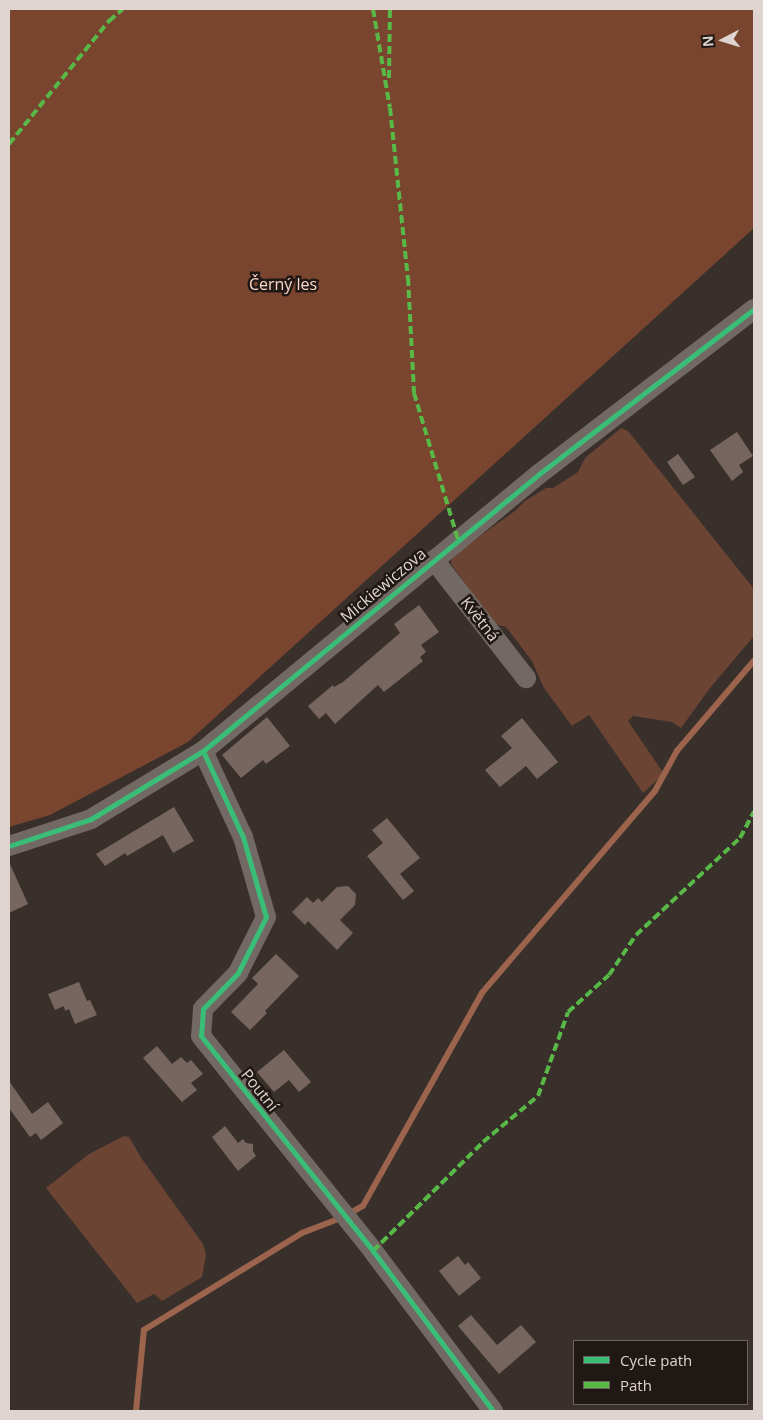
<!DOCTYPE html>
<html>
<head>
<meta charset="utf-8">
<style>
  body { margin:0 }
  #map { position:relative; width:763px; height:1420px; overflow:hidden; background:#39302c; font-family:"Open Sans",sans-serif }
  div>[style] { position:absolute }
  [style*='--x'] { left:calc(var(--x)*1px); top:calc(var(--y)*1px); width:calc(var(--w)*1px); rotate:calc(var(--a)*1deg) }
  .green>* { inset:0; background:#6b4433 }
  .forest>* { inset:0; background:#79452f }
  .stream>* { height:5.5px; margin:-2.75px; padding:0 2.75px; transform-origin:2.75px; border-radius:2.75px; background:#9c644c }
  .building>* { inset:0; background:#776660 }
  .minor>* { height:20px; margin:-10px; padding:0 10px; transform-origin:10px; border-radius:10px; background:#726864 }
  .quiet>* { height:4px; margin-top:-2px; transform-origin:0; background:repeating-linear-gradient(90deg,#58b947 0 8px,transparent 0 12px) }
  .cycleway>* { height:5px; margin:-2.5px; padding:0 2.5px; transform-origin:2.5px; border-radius:2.5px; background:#3abd76 }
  span { translate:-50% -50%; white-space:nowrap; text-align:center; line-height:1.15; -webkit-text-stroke:5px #201815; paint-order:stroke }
  .park-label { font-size:16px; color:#fcd7c7 }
  .street-label { font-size:16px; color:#dfd4cf }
  .frame { position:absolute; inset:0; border:10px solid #dfd4cf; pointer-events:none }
  .legend { position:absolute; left:573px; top:1340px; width:175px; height:65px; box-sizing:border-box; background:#201815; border:1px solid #6c635f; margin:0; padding:6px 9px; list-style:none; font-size:15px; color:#dfd4cf }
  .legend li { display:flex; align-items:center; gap:10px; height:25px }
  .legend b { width:25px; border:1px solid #6c635f }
  .north { position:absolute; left:698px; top:15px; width:50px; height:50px; -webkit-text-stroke:4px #201815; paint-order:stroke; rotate:265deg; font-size:14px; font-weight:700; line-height:20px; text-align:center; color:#dfd4cf }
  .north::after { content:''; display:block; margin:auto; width:18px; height:22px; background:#dfd4cf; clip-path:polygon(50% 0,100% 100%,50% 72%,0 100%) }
</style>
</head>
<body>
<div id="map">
  <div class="green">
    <div style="clip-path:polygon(621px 428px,628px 431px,754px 589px,754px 636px,710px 688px,681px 728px,672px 722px,633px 716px,628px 721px,664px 774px,643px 793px,589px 715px,572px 726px,544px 688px,532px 661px,506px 627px,494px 624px,451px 564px,452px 556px,515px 511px,525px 501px,546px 488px,553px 488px,578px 472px,585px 458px)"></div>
    <div style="clip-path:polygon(124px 1136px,129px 1137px,142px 1159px,203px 1244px,206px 1255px,202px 1277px,162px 1301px,154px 1294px,137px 1303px,46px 1188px,89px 1154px)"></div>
  </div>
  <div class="forest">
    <div style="clip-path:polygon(9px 9px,754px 9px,754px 228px,188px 742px,50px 815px,9px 827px)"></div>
  </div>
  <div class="stream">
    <div style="--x:349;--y:1214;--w:16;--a:-30"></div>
    <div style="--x:363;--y:1206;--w:244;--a:-60.8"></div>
    <div style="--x:482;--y:993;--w:266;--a:-49.4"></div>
    <div style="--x:655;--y:791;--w:46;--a:-61.2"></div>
    <div style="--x:677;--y:751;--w:118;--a:-49.5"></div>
    <div style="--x:136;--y:1411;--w:81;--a:-84.4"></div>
    <div style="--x:144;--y:1330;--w:185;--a:-31.5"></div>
    <div style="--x:302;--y:1233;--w:42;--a:-21"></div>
  </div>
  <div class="building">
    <div style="clip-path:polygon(737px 432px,753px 456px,739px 465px,743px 472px,732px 481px,710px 450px)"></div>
    <div style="clip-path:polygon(678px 454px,695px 477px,683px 485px,667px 462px)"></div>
    <div style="clip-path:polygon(419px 605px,439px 632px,421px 645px,426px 652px,420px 657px,423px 661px,384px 692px,378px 685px,335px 724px,326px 713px,319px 719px,308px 706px,333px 685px,334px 687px,343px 682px,400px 633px,394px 624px)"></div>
    <div style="clip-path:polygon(267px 717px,290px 746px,266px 764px,263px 760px,241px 778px,222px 755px)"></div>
    <div style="clip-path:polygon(522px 718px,558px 762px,537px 779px,526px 766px,500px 787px,485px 770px,512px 748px,501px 736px)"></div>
    <div style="clip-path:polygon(174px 807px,194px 841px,173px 853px,163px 835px,127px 856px,125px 853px,105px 866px,96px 854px)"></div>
    <div style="clip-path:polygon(387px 818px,420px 858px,400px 874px,414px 891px,403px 900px,367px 856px,383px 843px,372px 830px)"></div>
    <div style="clip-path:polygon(9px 862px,28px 904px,9px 913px)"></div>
    <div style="clip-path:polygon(348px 886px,356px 894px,355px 905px,340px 920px,353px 933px,337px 950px,308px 921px,305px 925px,292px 912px,307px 897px,313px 903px,318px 898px,322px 902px,337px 887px)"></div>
    <div style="clip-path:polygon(276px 954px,299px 976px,265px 1011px,267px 1013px,250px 1030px,231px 1012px,258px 984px,252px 978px)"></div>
    <div style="clip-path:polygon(79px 982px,87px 1001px,90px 1000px,97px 1015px,75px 1024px,69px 1009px,65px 1011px,64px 1006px,55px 1010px,48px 994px)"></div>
    <div style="clip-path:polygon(157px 1046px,172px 1064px,181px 1057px,187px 1063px,191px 1060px,203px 1074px,191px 1083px,197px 1090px,182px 1102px,143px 1058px)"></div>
    <div style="clip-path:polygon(284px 1050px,311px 1082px,299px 1092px,289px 1080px,274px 1092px,257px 1072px)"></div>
    <div style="clip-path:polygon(9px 1081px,32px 1114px,48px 1102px,63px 1123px,41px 1140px,36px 1133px,30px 1137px,9px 1108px)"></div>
    <div style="clip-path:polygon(225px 1126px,238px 1143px,243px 1139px,246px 1143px,253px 1144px,253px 1151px,256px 1156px,238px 1171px,212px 1137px)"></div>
    <div style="clip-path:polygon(458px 1256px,465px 1265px,468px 1262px,481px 1278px,459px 1296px,439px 1271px)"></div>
    <div style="clip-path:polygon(471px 1315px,497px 1345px,521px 1325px,536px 1342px,499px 1374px,458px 1326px)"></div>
  </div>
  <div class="minor">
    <div style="--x:434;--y:560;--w:150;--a:52.1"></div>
    <div style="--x:203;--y:751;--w:95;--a:65.1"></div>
    <div style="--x:243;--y:837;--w:83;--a:74"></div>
    <div style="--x:266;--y:917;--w:63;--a:116.6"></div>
    <div style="--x:238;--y:973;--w:50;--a:134.2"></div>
    <div style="--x:203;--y:1009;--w:27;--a:94"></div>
    <div style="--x:201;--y:1036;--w:275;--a:51.3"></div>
    <div style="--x:373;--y:1251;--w:200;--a:53.1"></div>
    <div style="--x:9;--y:846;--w:86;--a:-18.2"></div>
    <div style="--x:91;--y:819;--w:131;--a:-31.3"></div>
    <div style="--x:203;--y:751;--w:435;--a:-39.5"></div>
    <div style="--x:539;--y:474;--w:271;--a:-37.5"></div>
  </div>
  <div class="quiet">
    <div style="--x:373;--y:9;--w:100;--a:80.3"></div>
    <div style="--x:390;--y:108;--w:171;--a:84"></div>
    <div style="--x:408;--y:278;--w:115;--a:87"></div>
    <div style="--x:414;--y:393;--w:153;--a:73.3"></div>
    <div style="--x:389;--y:78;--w:69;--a:-89.2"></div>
    <div style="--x:9;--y:144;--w:159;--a:-50.9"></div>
    <div style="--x:109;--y:21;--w:18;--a:-41"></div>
    <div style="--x:373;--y:1251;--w:155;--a:-44.7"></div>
    <div style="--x:483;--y:1142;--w:72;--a:-39.9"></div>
    <div style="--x:538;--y:1096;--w:89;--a:-70.3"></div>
    <div style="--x:568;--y:1012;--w:55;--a:-42.1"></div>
    <div style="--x:609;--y:975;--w:48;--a:-56"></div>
    <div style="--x:636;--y:935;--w:142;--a:-43"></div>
    <div style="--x:740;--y:838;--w:30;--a:-62"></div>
  </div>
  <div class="cycleway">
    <div style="--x:203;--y:751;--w:95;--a:65.1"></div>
    <div style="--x:243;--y:837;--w:83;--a:74"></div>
    <div style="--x:266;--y:917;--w:63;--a:116.6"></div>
    <div style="--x:238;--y:973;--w:50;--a:134.2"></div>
    <div style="--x:203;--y:1009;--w:27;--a:94"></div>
    <div style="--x:201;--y:1036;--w:275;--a:51.3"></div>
    <div style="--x:373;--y:1251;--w:200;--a:53.1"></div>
    <div style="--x:9;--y:846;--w:86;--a:-18.2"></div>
    <div style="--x:91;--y:819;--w:131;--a:-31.3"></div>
    <div style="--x:203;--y:751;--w:435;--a:-39.5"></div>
    <div style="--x:539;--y:474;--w:271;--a:-37.5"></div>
  </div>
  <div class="park-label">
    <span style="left:283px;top:284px">Černý les</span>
  </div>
  <div class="street-label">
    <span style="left:383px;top:585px;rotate:-40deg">Mickiewiczova</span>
    <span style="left:480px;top:619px;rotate:52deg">Květná</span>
    <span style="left:260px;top:1090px;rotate:51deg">Poutní</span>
  </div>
  <div class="frame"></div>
  <ul class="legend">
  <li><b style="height:6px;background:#3abd76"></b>Cycle path</li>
  <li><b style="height:6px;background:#58b947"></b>Path</li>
  </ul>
  <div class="north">N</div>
</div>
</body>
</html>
